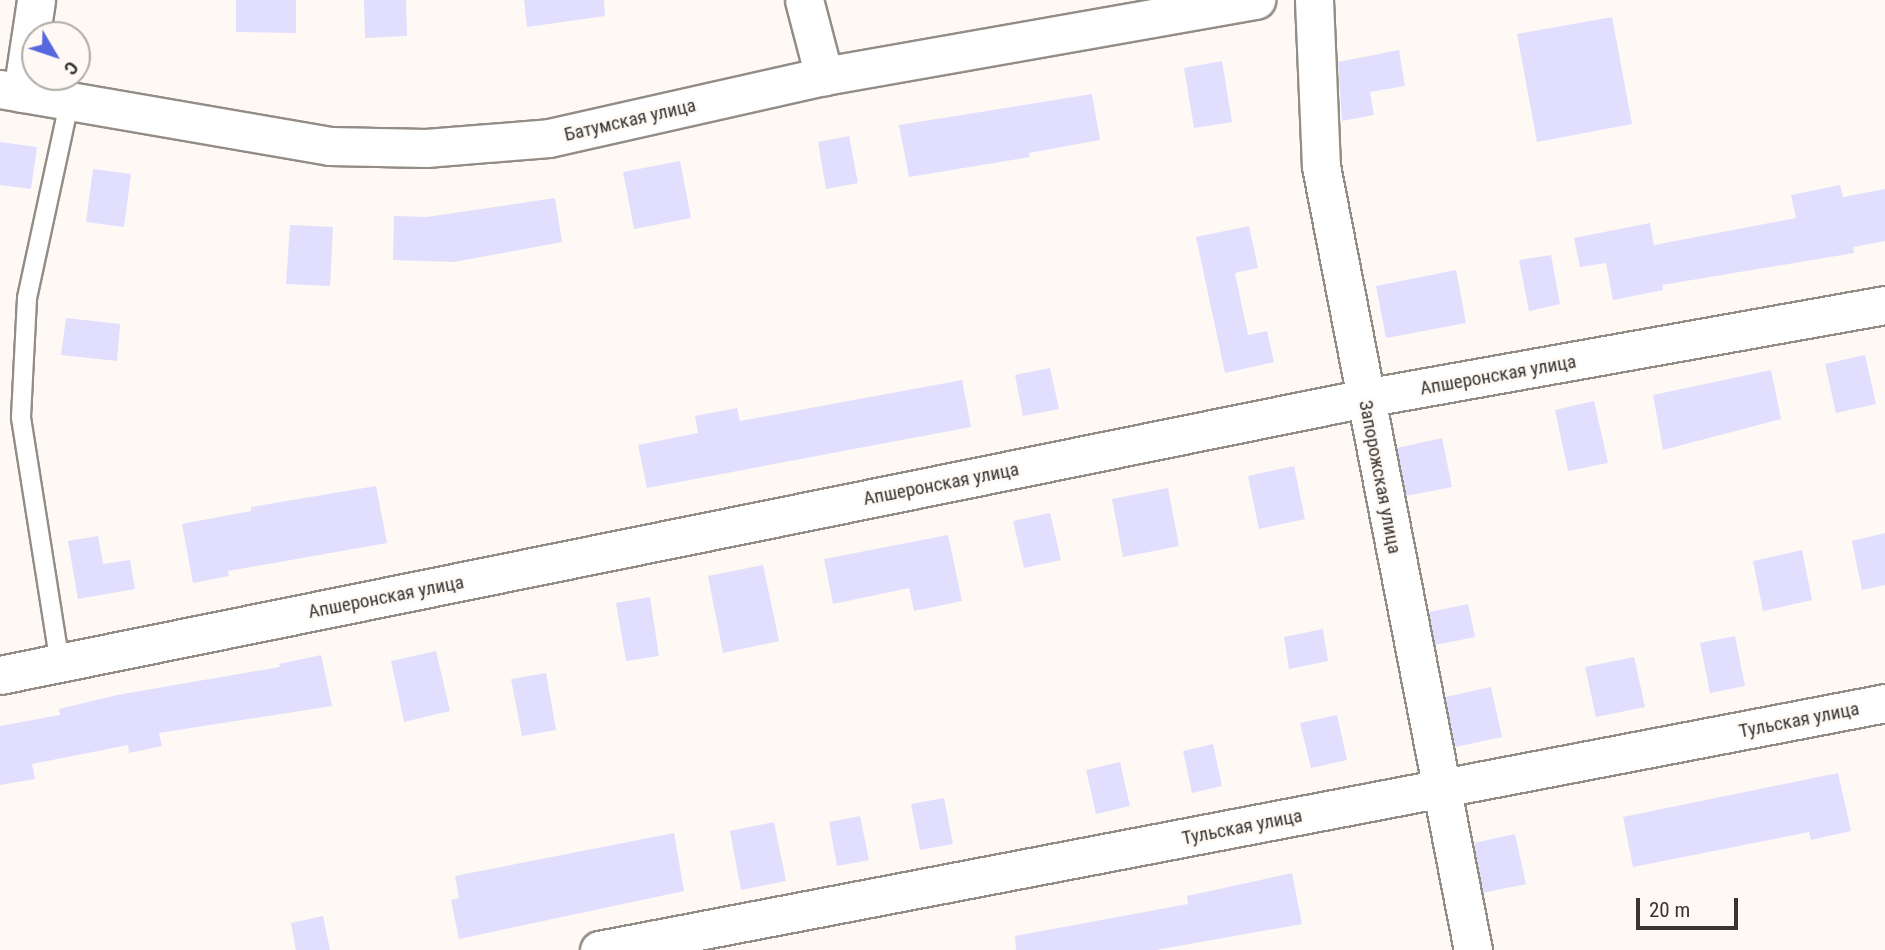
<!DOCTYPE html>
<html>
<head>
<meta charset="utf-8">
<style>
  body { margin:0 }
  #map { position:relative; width:1885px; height:950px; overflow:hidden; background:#fef9f5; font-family:"Roboto Condensed",sans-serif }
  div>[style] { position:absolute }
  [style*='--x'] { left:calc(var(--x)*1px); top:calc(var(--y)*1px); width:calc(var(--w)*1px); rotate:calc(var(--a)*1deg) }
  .building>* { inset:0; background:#e2defe }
  .roads { filter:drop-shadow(2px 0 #938d86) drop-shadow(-2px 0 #938d86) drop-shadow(0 2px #938d86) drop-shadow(0 -2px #938d86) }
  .service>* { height:18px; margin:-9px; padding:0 9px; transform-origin:9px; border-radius:9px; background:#fff }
  .minor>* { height:37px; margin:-18.5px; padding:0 18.5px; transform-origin:18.5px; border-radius:18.5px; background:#fff }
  span { translate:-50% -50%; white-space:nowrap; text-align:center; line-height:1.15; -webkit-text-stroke:5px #fef9f5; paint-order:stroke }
  .street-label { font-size:19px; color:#383532 }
  .north { position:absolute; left:21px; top:21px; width:70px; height:70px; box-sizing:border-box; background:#fef9f5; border:2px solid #afaba7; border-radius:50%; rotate:129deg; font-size:19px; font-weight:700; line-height:28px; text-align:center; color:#383532 }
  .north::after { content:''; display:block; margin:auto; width:24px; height:32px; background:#5768de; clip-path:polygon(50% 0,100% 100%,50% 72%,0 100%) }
  .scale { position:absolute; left:1636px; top:898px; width:102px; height:32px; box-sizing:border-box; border:4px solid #383532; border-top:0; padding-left:9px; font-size:21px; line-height:24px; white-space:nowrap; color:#383532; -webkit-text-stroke:5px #fef9f5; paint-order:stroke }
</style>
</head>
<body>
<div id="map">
  <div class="building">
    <div style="clip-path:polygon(236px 0,296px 0,296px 33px,236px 32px)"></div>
    <div style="clip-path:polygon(364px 0,406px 0,407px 36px,365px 38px)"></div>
    <div style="clip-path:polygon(524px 0,604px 0,605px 16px,527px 27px)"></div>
    <div style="clip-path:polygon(1612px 17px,1632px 124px,1537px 142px,1517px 34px)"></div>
    <div style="clip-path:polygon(1399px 50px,1405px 86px,1370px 92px,1374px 115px,1342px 121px,1338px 62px)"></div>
    <div style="clip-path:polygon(1222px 61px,1232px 122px,1194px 128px,1184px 68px)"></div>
    <div style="clip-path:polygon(1092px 94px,1100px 140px,1029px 153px,1030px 157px,909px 177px,899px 125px)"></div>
    <div style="clip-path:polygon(849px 136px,858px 183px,826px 189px,818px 142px)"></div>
    <div style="clip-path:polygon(0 142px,37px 147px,31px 189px,0 185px)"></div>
    <div style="clip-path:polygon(680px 161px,691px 218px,634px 229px,623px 172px)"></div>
    <div style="clip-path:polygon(93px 169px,131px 174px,124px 227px,86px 222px)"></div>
    <div style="clip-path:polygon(1840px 185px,1843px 197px,1885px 189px,1885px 241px,1853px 247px,1854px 253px,1662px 285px,1663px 290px,1613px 300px,1606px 263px,1580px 267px,1574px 238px,1650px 223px,1654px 245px,1796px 218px,1791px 195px)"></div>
    <div style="clip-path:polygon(555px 198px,562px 242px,454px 262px,393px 260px,394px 216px,427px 217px)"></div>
    <div style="clip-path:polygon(290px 225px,333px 227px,330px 286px,286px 284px)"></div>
    <div style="clip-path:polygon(1249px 226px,1258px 268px,1235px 273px,1248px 335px,1267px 331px,1274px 362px,1225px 373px,1196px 237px)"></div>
    <div style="clip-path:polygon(1551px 255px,1560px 304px,1529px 311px,1519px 260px)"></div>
    <div style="clip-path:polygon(1456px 270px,1466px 323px,1386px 338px,1376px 286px)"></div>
    <div style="clip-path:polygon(66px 318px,120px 324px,117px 361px,61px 355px)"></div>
    <div style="clip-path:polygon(1865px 355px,1876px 404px,1836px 413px,1825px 364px)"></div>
    <div style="clip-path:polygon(1050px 368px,1059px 409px,1023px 416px,1015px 375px)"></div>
    <div style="clip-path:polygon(1771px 370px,1781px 419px,1663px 450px,1653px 395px)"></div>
    <div style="clip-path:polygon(962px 380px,971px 427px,647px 488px,638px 445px,698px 433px,695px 416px,737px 408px,740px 421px)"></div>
    <div style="clip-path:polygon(1594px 401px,1608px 463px,1568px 471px,1555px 410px)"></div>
    <div style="clip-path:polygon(1442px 438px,1452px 487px,1406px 496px,1397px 448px)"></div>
    <div style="clip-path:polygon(1294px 466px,1305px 519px,1259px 529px,1248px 476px)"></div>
    <div style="clip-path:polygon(376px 486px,387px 543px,228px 571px,229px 576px,193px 583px,182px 524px,251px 511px,251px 507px)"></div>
    <div style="clip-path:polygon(1168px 488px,1179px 546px,1123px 557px,1112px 499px)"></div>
    <div style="clip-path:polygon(1050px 513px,1061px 560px,1024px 568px,1013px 521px)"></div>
    <div style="clip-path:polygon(1885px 533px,1885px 585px,1862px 590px,1852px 541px)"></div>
    <div style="clip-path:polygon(948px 535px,962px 601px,914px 611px,909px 588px,833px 604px,824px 559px)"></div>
    <div style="clip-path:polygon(98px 536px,103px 564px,130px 560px,135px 589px,78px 599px,68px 541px)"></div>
    <div style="clip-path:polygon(1802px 550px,1812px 600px,1763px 611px,1753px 561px)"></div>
    <div style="clip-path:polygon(763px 565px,779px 641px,723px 653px,708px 576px)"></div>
    <div style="clip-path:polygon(650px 597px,659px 656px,626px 661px,616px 603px)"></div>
    <div style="clip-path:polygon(1468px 604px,1475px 637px,1435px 645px,1429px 612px)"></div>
    <div style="clip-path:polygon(1323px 629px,1328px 661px,1289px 669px,1284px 637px)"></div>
    <div style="clip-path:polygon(1735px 636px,1745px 686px,1710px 693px,1700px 643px)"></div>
    <div style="clip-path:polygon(436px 651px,450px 711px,404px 722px,391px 661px)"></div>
    <div style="clip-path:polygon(321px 655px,332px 706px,159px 733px,162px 746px,129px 753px,128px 745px,32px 764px,35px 779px,0 785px,0 726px,60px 715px,59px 709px,117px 695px,280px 667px,279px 664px)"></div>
    <div style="clip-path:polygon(1634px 657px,1645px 707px,1596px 717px,1585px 667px)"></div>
    <div style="clip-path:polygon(546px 673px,556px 730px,522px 736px,511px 679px)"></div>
    <div style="clip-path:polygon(1491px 687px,1502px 737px,1455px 747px,1445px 697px)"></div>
    <div style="clip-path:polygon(1337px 715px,1347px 760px,1311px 768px,1300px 723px)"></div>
    <div style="clip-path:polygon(1213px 744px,1222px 786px,1192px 793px,1183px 751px)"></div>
    <div style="clip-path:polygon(1120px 762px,1130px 806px,1096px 814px,1086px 770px)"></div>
    <div style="clip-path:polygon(1838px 773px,1851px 831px,1811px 840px,1809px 832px,1633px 867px,1623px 817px)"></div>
    <div style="clip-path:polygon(944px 798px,953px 844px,920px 850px,911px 804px)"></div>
    <div style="clip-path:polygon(860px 816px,869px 860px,837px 866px,829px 822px)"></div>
    <div style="clip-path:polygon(774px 822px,786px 881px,741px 890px,730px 831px)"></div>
    <div style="clip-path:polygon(674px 833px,684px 891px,459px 939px,451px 900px,459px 898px,455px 876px)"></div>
    <div style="clip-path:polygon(1515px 834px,1526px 884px,1483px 893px,1474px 843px)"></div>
    <div style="clip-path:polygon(1292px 873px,1302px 924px,1156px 950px,1016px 950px,1015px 936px,1188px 904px,1187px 896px)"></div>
    <div style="clip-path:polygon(323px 916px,330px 950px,296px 950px,291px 923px)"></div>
  </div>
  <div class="roads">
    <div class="service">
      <div style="--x:60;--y:664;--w:250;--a:-99"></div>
      <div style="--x:21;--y:417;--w:119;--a:-87.1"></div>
      <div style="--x:27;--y:298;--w:198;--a:-77.8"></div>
    </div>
    <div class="minor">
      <div style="--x:804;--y:0;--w:79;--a:75.3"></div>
      <div style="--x:1314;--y:0;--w:166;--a:87.6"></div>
      <div style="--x:1321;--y:166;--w:799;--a:79.03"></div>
      <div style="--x:0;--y:89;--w:335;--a:9.8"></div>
      <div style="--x:330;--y:146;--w:96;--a:1.2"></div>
      <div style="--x:426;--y:148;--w:123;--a:-4.6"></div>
      <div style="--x:549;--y:138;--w:282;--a:-12.7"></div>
      <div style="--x:824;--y:76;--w:439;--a:-10"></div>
      <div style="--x:22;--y:93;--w:94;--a:-81.4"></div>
      <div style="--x:0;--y:675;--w:1393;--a:-11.47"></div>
      <div style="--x:1365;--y:398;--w:528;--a:-10.14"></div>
      <div style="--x:599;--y:950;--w:1310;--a:-10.87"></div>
    </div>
  </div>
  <div class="street-label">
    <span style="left:630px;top:120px;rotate:-13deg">Батумская улица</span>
    <span style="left:1498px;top:375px;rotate:-10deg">Апшеронская улица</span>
    <span style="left:1380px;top:477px;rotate:79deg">Запорожская улица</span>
    <span style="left:941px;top:484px;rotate:-11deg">Апшеронская улица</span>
    <span style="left:386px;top:597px;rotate:-11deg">Апшеронская улица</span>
    <span style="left:1799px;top:720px;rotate:-11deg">Тульская улица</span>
    <span style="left:1242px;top:827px;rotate:-11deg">Тульская улица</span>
  </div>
  <div class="north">С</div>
  <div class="scale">20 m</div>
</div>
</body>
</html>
